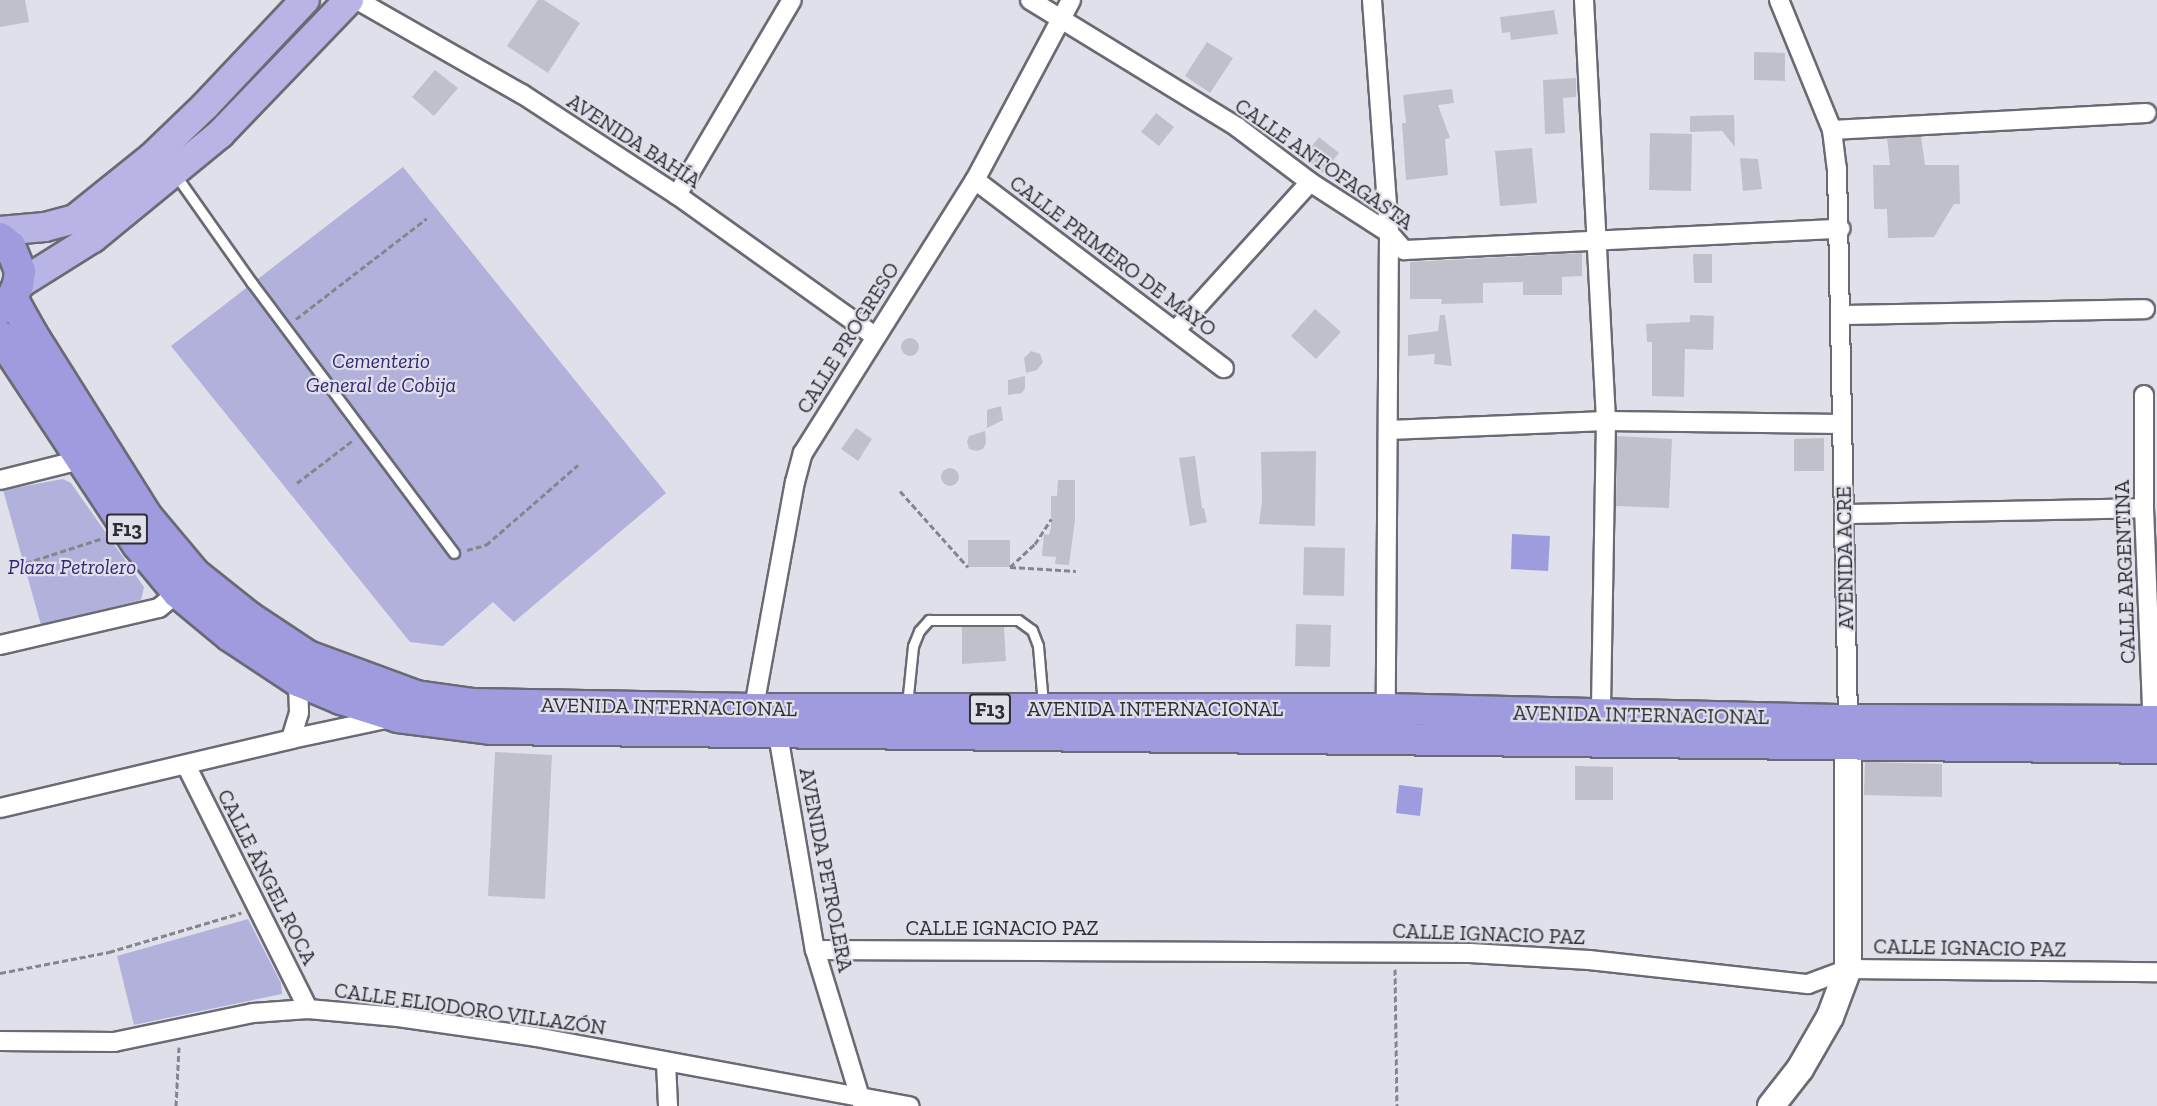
<!DOCTYPE html>
<html>
<head>
<meta charset="utf-8">
<style>
  body { margin:0 }
  #map { position:relative; width:2157px; height:1106px; overflow:hidden; background:#e0e0eb; font-family:"Zilla Slab",serif }
  div>[style] { position:absolute }
  [style*='--x'] { left:calc(var(--x)*1px); top:calc(var(--y)*1px); width:calc(var(--w)*1px); rotate:calc(var(--a)*1deg) }
  .green>* { inset:0; background:#b2b1dc }
  .water>* { inset:0; background:#9e9bde }
  .building>* { inset:0; background:#c0c0ca }
  .round { border-radius:50% }
  .path>* { height:3px; margin-top:-1.5px; transform-origin:0; background:repeating-linear-gradient(90deg,#85858d 0 6px,transparent 0 9px) }
  .roads { filter:drop-shadow(2px 0 #6a6a74) drop-shadow(-2px 0 #6a6a74) drop-shadow(0 2px #6a6a74) drop-shadow(0 -2px #6a6a74) }
  .service>* { height:9px; margin:-4.5px; padding:0 4.5px; transform-origin:4.5px; border-radius:4.5px; background:#fff }
  .minor>* { height:18px; margin:-9px; padding:0 9px; transform-origin:9px; border-radius:9px; background:#fff }
  .secondary>* { height:26px; margin:-13px; padding:0 13px; transform-origin:13px; border-radius:13px; background:#fff }
  .primary>* { height:28px; margin:-14px; padding:0 14px; transform-origin:14px; border-radius:14px; background:#b8b4e6 }
  .trunk>* { height:30px; margin:-15px; padding:0 15px; transform-origin:15px; border-radius:15px; background:#a09bde }
  span { translate:-50% -50%; white-space:nowrap; text-align:center; line-height:1.15; -webkit-text-stroke:4.5px #e0e0eb; paint-order:stroke }
  .shield-label span { padding:2px 4px; background:#e0e0eb; border:2px solid; border-radius:4px; -webkit-text-stroke-width:0 }
  .shield-label { font-size:20px; color:#2e2e32; font-weight:700 }
  .street-label { font-size:21px; color:#2e2e32 }
  .park-label { font-size:21px; color:#342673; font-style:italic }
</style>
</head>
<body>
<div id="map">
  <div class="green">
    <div style="clip-path:polygon(403px 167px,666px 493px,514px 622px,493px 602px,443px 646px,410px 642px,171px 346px)"></div>
    <div style="clip-path:polygon(63px 479px,71px 483px,144px 587px,141px 600px,41px 625px,3px 490px)"></div>
    <div style="clip-path:polygon(248px 919px,281px 983px,282px 994px,134px 1025px,117px 956px)"></div>
  </div>
  <div class="water">
    <div style="clip-path:polygon(1512px 534px,1550px 536px,1548px 571px,1511px 569px)"></div>
    <div style="clip-path:polygon(1399px 785px,1423px 788px,1420px 816px,1396px 813px)"></div>
  </div>
  <div class="building">
    <div style="clip-path:polygon(0 0,25px 0,29px 22px,0 27px)"></div>
    <div style="clip-path:polygon(538px 0,544px 0,580px 23px,548px 73px,507px 46px)"></div>
    <div style="clip-path:polygon(1554px 10px,1558px 34px,1511px 40px,1510px 32px,1502px 33px,1500px 17px)"></div>
    <div style="clip-path:polygon(1207px 42px,1233px 58px,1210px 93px,1185px 76px)"></div>
    <div style="clip-path:polygon(1754px 52px,1785px 53px,1785px 81px,1754px 80px)"></div>
    <div style="clip-path:polygon(435px 70px,458px 88px,434px 116px,412px 97px)"></div>
    <div style="clip-path:polygon(1576px 78px,1576px 97px,1563px 98px,1565px 133px,1545px 134px,1543px 80px)"></div>
    <div style="clip-path:polygon(1452px 89px,1454px 103px,1438px 105px,1450px 138px,1445px 139px,1448px 175px,1406px 180px,1402px 123px,1406px 123px,1403px 95px)"></div>
    <div style="clip-path:polygon(1156px 113px,1174px 127px,1159px 146px,1141px 132px)"></div>
    <div style="clip-path:polygon(1734px 115px,1735px 147px,1722px 131px,1690px 132px,1690px 116px)"></div>
    <div style="clip-path:polygon(1650px 133px,1692px 134px,1691px 191px,1649px 190px)"></div>
    <div style="clip-path:polygon(1921px 136px,1925px 165px,1959px 165px,1960px 204px,1954px 204px,1934px 237px,1888px 238px,1887px 209px,1874px 209px,1873px 165px,1890px 165px,1887px 138px)"></div>
    <div style="clip-path:polygon(1319px 137px,1339px 153px,1323px 173px,1303px 157px)"></div>
    <div style="clip-path:polygon(1532px 148px,1537px 203px,1500px 206px,1495px 151px)"></div>
    <div style="clip-path:polygon(1740px 158px,1758px 159px,1762px 189px,1743px 191px)"></div>
    <div style="clip-path:polygon(1582px 253px,1582px 276px,1562px 277px,1562px 295px,1523px 295px,1523px 282px,1483px 283px,1483px 303px,1441px 304px,1442px 299px,1410px 299px,1410px 262px)"></div>
    <div style="clip-path:polygon(1693px 254px,1712px 254px,1712px 283px,1694px 283px)"></div>
    <div style="clip-path:polygon(1315px 309px,1341px 332px,1316px 359px,1291px 336px)"></div>
    <div style="clip-path:polygon(1440px 315px,1445px 315px,1452px 366px,1434px 364px,1435px 354px,1408px 356px,1408px 335px,1438px 331px)"></div>
    <div style="clip-path:polygon(1690px 315px,1714px 316px,1713px 350px,1685px 349px,1684px 397px,1652px 396px,1652px 342px,1647px 342px,1646px 324px,1690px 322px)"></div>
    <div class="round" style="left:901px;top:338px;width:18px;height:18px"></div>
    <div style="clip-path:polygon(1031px 351px,1040px 354px,1043px 362px,1037px 370px,1026px 373px,1024px 358px)"></div>
    <div style="clip-path:polygon(1025px 376px,1025px 388px,1022px 393px,1008px 395px,1008px 380px)"></div>
    <div style="clip-path:polygon(1001px 406px,1003px 420px,987px 428px,987px 410px)"></div>
    <div style="clip-path:polygon(856px 428px,872px 439px,858px 461px,841px 449px)"></div>
    <div style="clip-path:polygon(985px 431px,986px 443px,983px 449px,977px 451px,969px 449px,967px 442px,969px 436px)"></div>
    <div style="clip-path:polygon(1617px 436px,1672px 439px,1669px 508px,1616px 506px)"></div>
    <div style="clip-path:polygon(1824px 438px,1824px 471px,1794px 471px,1794px 439px)"></div>
    <div style="clip-path:polygon(1316px 451px,1315px 526px,1259px 524px,1262px 501px,1261px 452px)"></div>
    <div style="clip-path:polygon(1195px 456px,1202px 508px,1204px 508px,1207px 522px,1190px 526px,1179px 458px)"></div>
    <div class="round" style="left:941px;top:468px;width:18px;height:18px"></div>
    <div style="clip-path:polygon(1058px 480px,1075px 480px,1075px 520px,1069px 565px,1055px 564px,1056px 557px,1042px 556px,1044px 534px,1049px 535px,1051px 528px,1051px 496px,1057px 496px)"></div>
    <div style="clip-path:polygon(968px 540px,1010px 540px,1010px 567px,968px 567px)"></div>
    <div style="clip-path:polygon(1304px 547px,1345px 548px,1344px 596px,1303px 595px)"></div>
    <div style="clip-path:polygon(1296px 624px,1331px 625px,1330px 667px,1295px 666px)"></div>
    <div style="clip-path:polygon(962px 627px,1004px 627px,1006px 661px,962px 664px)"></div>
    <div style="clip-path:polygon(495px 752px,552px 755px,545px 899px,488px 896px)"></div>
    <div style="clip-path:polygon(1865px 762px,1942px 764px,1942px 797px,1864px 795px)"></div>
    <div style="clip-path:polygon(1575px 766px,1613px 767px,1613px 800px,1575px 800px)"></div>
  </div>
  <div class="path">
    <div style="--x:296;--y:319;--w:165;--a:-37.6"></div>
    <div style="--x:297;--y:483;--w:69;--a:-37.4"></div>
    <div style="--x:900;--y:491;--w:102;--a:48.2"></div>
    <div style="--x:467;--y:550;--w:20;--a:-15"></div>
    <div style="--x:486;--y:545;--w:122;--a:-41"></div>
    <div style="--x:26;--y:563;--w:81;--a:-18"></div>
    <div style="--x:1010;--y:567;--w:66;--a:3.5"></div>
    <div style="--x:1010;--y:567;--w:34;--a:-43"></div>
    <div style="--x:1035;--y:544;--w:30;--a:-57"></div>
    <div style="--x:1395;--y:969;--w:137;--a:89.2"></div>
    <div style="--x:0;--y:973;--w:111;--a:-10.9"></div>
    <div style="--x:109;--y:952;--w:138;--a:-16.5"></div>
    <div style="--x:176;--y:1106;--w:59;--a:-87.1"></div>
  </div>
  <div class="roads">
    <div class="service">
      <div style="--x:175;--y:174;--w:133;--a:54.8"></div>
      <div style="--x:252;--y:283;--w:337;--a:53.2"></div>
      <div style="--x:907;--y:705;--w:59;--a:-84.2"></div>
      <div style="--x:913;--y:646;--w:16;--a:-68"></div>
      <div style="--x:919;--y:631;--w:15;--a:-48"></div>
      <div style="--x:929;--y:620;--w:89;--a:0"></div>
      <div style="--x:1018;--y:620;--w:17;--a:36"></div>
      <div style="--x:1032;--y:630;--w:17;--a:69"></div>
      <div style="--x:1038;--y:646;--w:58;--a:85.1"></div>
    </div>
    <div class="minor">
      <div style="--x:357;--y:0;--w:190;--a:29.7"></div>
      <div style="--x:522;--y:94;--w:185;--a:33.1"></div>
      <div style="--x:677;--y:195;--w:243;--a:35.5"></div>
      <div style="--x:1030;--y:0;--w:243;--a:31.5"></div>
      <div style="--x:1237;--y:127;--w:91;--a:37"></div>
      <div style="--x:1310;--y:182;--w:94;--a:32.8"></div>
      <div style="--x:1389;--y:233;--w:23;--a:49"></div>
      <div style="--x:1404;--y:250;--w:437;--a:-2.8"></div>
      <div style="--x:1372;--y:0;--w:234;--a:85.8"></div>
      <div style="--x:1389;--y:233;--w:484;--a:90.4"></div>
      <div style="--x:1584;--y:0;--w:422;--a:87"></div>
      <div style="--x:1606;--y:421;--w:294;--a:91"></div>
      <div style="--x:1779;--y:0;--w:140;--a:67.8"></div>
      <div style="--x:1832;--y:130;--w:38;--a:83"></div>
      <div style="--x:1837;--y:168;--w:552;--a:88.86"></div>
      <div style="--x:1832;--y:130;--w:315;--a:-3.1"></div>
      <div style="--x:975;--y:180;--w:312;--a:37.1"></div>
      <div style="--x:677;--y:195;--w:226;--a:-59.5"></div>
      <div style="--x:1842;--y:315;--w:303;--a:-1.1"></div>
      <div style="--x:1175;--y:331;--w:201;--a:-47.8"></div>
      <div style="--x:2144;--y:395;--w:113;--a:90"></div>
      <div style="--x:2144;--y:508;--w:221;--a:87.7"></div>
      <div style="--x:1389;--y:430;--w:217;--a:-2.4"></div>
      <div style="--x:1606;--y:421;--w:236;--a:0.7"></div>
      <div style="--x:0;--y:480;--w:82;--a:-14"></div>
      <div style="--x:1845;--y:514;--w:299;--a:-1.1"></div>
      <div style="--x:0;--y:645;--w:163;--a:-13.1"></div>
      <div style="--x:159;--y:608;--w:33;--a:-40"></div>
      <div style="--x:752;--y:718;--w:240;--a:-79.7"></div>
      <div style="--x:795;--y:482;--w:30;--a:-75"></div>
      <div style="--x:803;--y:453;--w:323;--a:-57.8"></div>
      <div style="--x:975;--y:180;--w:204;--a:-61.9"></div>
      <div style="--x:776;--y:723;--w:230;--a:80.3"></div>
      <div style="--x:815;--y:950;--w:161;--a:73"></div>
      <div style="--x:291;--y:739;--w:28;--a:-73"></div>
      <div style="--x:299;--y:712;--w:31;--a:-92"></div>
      <div style="--x:186;--y:765;--w:273;--a:63.4"></div>
      <div style="--x:0;--y:808;--w:299;--a:-13.3"></div>
      <div style="--x:291;--y:739;--w:101;--a:-12"></div>
      <div style="--x:815;--y:950;--w:655;--a:0.26"></div>
      <div style="--x:1470;--y:953;--w:119;--a:3.4"></div>
      <div style="--x:1589;--y:960;--w:220;--a:6.3"></div>
      <div style="--x:1808;--y:984;--w:43;--a:-20.6"></div>
      <div style="--x:1848;--y:969;--w:309;--a:0.6"></div>
      <div style="--x:0;--y:1041;--w:114;--a:0.5"></div>
      <div style="--x:114;--y:1042;--w:142;--a:-11.8"></div>
      <div style="--x:253;--y:1013;--w:55;--a:-4.2"></div>
      <div style="--x:308;--y:1009;--w:90;--a:5.1"></div>
      <div style="--x:398;--y:1017;--w:139;--a:8.2"></div>
      <div style="--x:536;--y:1037;--w:380;--a:10.5"></div>
      <div style="--x:666;--y:1063;--w:43;--a:87.3"></div>
    </div>
    <div class="secondary">
      <div style="--x:1771;--y:1106;--w:47;--a:-51.9"></div>
      <div style="--x:1800;--y:1069;--w:60;--a:-60"></div>
      <div style="--x:1830;--y:1017;--w:51;--a:-69.4"></div>
      <div style="--x:1848;--y:969;--w:243;--a:-90"></div>
    </div>
    <div class="primary">
      <div style="--x:0;--y:231;--w:45;--a:-5.1"></div>
      <div style="--x:45;--y:227;--w:31;--a:-15"></div>
      <div style="--x:75;--y:219;--w:99;--a:-38.8"></div>
      <div style="--x:152;--y:157;--w:75;--a:-43.9"></div>
      <div style="--x:206;--y:105;--w:144;--a:-46.7"></div>
      <div style="--x:18;--y:285;--w:89;--a:-32.1"></div>
      <div style="--x:93;--y:238;--w:164;--a:-39.3"></div>
      <div style="--x:220;--y:134;--w:186;--a:-46.1"></div>
    </div>
    <div class="trunk">
      <div style="--x:0;--y:238;--w:13;--a:39"></div>
      <div style="--x:10;--y:246;--w:27;--a:68"></div>
      <div style="--x:20;--y:271;--w:14;--a:98"></div>
      <div style="--x:18;--y:285;--w:14;--a:115"></div>
      <div style="--x:12;--y:298;--w:16;--a:137"></div>
      <div style="--x:12;--y:298;--w:41;--a:60.9"></div>
      <div style="--x:32;--y:334;--w:218;--a:57.8"></div>
      <div style="--x:148;--y:518;--w:73;--a:50"></div>
      <div style="--x:195;--y:574;--w:69;--a:38.5"></div>
      <div style="--x:249;--y:617;--w:71;--a:33.5"></div>
      <div style="--x:308;--y:656;--w:115;--a:20.3"></div>
      <div style="--x:416;--y:696;--w:58;--a:8"></div>
      <div style="--x:473;--y:704;--w:281;--a:1"></div>
      <div style="--x:754;--y:709;--w:631;--a:0"></div>
      <div style="--x:1385;--y:709;--w:463;--a:1.4"></div>
      <div style="--x:1848;--y:720;--w:309;--a:0.2"></div>
      <div style="--x:0;--y:336;--w:250;--a:56.6"></div>
      <div style="--x:138;--y:545;--w:62;--a:50.2"></div>
      <div style="--x:178;--y:593;--w:67;--a:39.6"></div>
      <div style="--x:230;--y:636;--w:82;--a:33.5"></div>
      <div style="--x:298;--y:681;--w:47;--a:22.7"></div>
      <div style="--x:341;--y:699;--w:60;--a:17.5"></div>
      <div style="--x:398;--y:717;--w:93;--a:7.4"></div>
      <div style="--x:490;--y:729;--w:1667;--a:0.65"></div>
    </div>
  </div>
  <div class="shield-label">
    <span style="left:127px;top:529px">F13</span>
    <span style="left:990px;top:709px">F13</span>
  </div>
  <div class="street-label">
    <span style="left:634px;top:141px;rotate:33deg">AVENIDA BAHÍA</span>
    <span style="left:1324px;top:164px;rotate:35deg">CALLE ANTOFAGASTA</span>
    <span style="left:1113px;top:256px;rotate:37deg">CALLE PRIMERO DE MAYO</span>
    <span style="left:848px;top:338px;rotate:-58deg">CALLE PROGRESO</span>
    <span style="left:1845px;top:558px;rotate:-91deg">AVENIDA ACRE</span>
    <span style="left:2125px;top:572px;rotate:-92deg">CALLE ARGENTINA</span>
    <span style="left:669px;top:707px;rotate:1deg">AVENIDA INTERNACIONAL</span>
    <span style="left:1155px;top:709px">AVENIDA INTERNACIONAL</span>
    <span style="left:1641px;top:715px;rotate:1deg">AVENIDA INTERNACIONAL</span>
    <span style="left:826px;top:870px;rotate:79deg">AVENIDA PETROLERA</span>
    <span style="left:267px;top:877px;rotate:63deg">CALLE ÁNGEL ROCA</span>
    <span style="left:1002px;top:928px">CALLE IGNACIO PAZ</span>
    <span style="left:1489px;top:934px;rotate:2deg">CALLE IGNACIO PAZ</span>
    <span style="left:1970px;top:948px;rotate:1deg">CALLE IGNACIO PAZ</span>
    <span style="left:470px;top:1009px;rotate:8deg">CALLE ELIODORO VILLAZÓN</span>
  </div>
  <div class="park-label">
    <span style="left:381px;top:373px">Cementerio<br>General de Cobija</span>
    <span style="left:72px;top:567px">Plaza Petrolero</span>
  </div>
</div>
</body>
</html>
